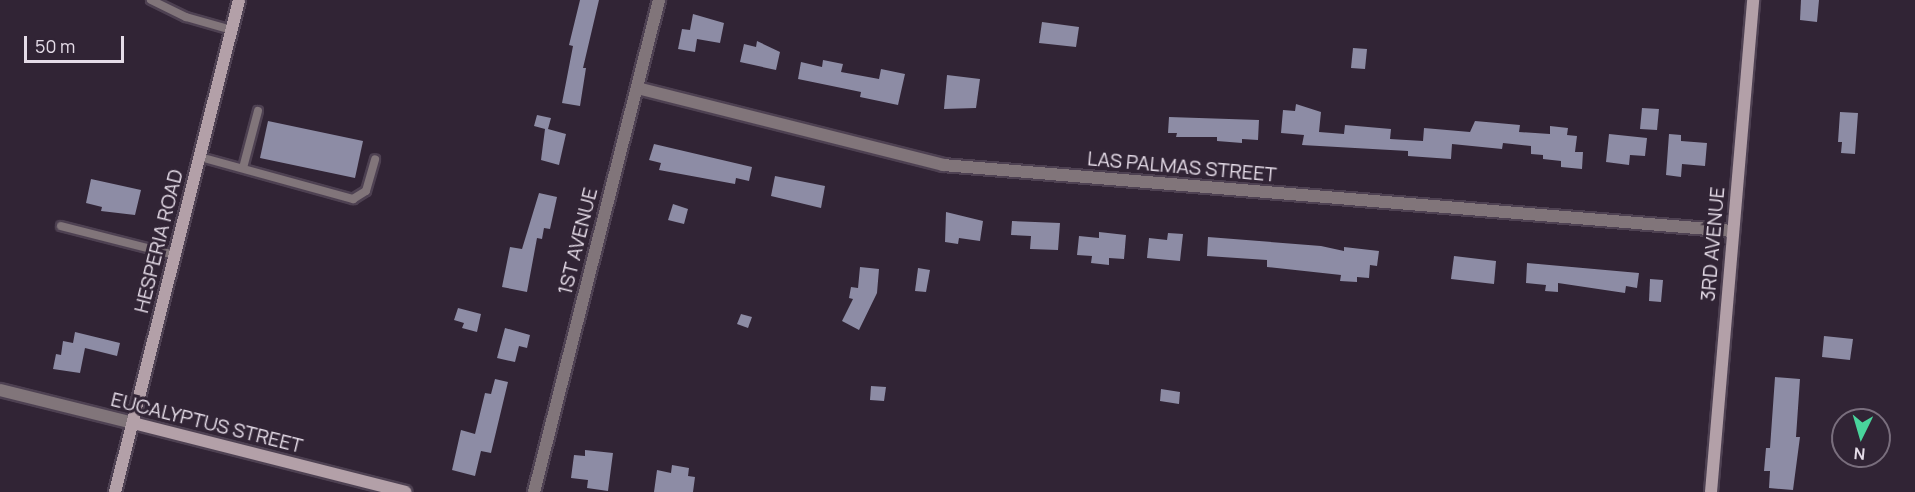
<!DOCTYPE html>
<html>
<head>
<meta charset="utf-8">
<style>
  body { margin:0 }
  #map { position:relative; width:1915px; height:492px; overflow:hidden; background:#312435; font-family:Manrope,sans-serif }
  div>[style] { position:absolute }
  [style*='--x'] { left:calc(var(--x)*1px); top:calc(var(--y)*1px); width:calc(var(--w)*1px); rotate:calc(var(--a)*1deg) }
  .building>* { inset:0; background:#8d8ca5 }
  .roads { filter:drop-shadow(2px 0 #4e4152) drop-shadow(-2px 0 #4e4152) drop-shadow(0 2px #4e4152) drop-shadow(0 -2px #4e4152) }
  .lane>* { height:8px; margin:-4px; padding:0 4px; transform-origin:4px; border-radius:4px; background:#81757a }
  .street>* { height:12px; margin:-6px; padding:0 6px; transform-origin:6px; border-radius:6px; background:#81757a }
  .secondary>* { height:12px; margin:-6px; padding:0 6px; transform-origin:6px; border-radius:6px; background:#b3a0a8 }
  span { translate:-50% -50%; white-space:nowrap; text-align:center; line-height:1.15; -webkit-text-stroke:6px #312435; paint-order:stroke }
  .street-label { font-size:20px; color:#e5dce8 }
  .north { position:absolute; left:1831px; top:408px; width:60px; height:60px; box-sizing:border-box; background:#312435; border:2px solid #796e7d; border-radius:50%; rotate:185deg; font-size:16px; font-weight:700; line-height:24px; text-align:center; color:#e5dce8 }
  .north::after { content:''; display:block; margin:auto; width:21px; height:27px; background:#49d49c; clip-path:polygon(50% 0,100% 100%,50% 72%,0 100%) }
  .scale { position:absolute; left:24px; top:36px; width:100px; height:27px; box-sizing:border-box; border:3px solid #e5dce8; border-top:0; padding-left:8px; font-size:18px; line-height:21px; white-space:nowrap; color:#e5dce8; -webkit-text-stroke:4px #312435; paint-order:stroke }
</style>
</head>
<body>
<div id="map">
  <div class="building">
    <div style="clip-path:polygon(580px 0,599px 0,583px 68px,586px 68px,580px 106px,562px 103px,573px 46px,569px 45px)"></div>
    <div style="clip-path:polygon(1801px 0,1819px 0,1817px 22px,1800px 20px)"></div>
    <div style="clip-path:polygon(693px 14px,724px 23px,720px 43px,697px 39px,695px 52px,678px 49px,682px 29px,690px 30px)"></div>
    <div style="clip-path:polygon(1042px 22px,1079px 27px,1076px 47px,1039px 43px)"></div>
    <div style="clip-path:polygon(757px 41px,780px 52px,776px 70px,740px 62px,744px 44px,756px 47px)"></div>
    <div style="clip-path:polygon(1353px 48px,1367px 49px,1365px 69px,1351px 68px)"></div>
    <div style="clip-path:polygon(823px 60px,843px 64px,841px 72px,879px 79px,881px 69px,905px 74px,898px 105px,860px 97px,861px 92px,798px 79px,801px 62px,822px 67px)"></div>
    <div style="clip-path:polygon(947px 75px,980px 79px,976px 108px,944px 109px)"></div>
    <div style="clip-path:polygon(1296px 104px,1321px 112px,1319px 132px,1344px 134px,1345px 125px,1391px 129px,1390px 139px,1423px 141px,1424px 128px,1470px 132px,1475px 121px,1520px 125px,1519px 132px,1550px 134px,1550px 126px,1568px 128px,1567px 135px,1577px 136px,1575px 152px,1583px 152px,1582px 169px,1561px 167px,1561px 161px,1543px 159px,1543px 155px,1531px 154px,1531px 146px,1503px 143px,1502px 149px,1452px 144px,1451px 159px,1408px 156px,1408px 151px,1302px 145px,1304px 135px,1281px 133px,1283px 110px,1295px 111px)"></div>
    <div style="clip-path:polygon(1642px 108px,1659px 109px,1657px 130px,1640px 129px)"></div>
    <div style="clip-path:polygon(1840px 112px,1858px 113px,1855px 154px,1841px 153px,1842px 142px,1838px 142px)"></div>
    <div style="clip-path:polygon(537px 115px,551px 118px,548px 129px,566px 134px,559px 165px,541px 160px,545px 129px,534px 126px)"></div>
    <div style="clip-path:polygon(1169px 117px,1259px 120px,1258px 140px,1242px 139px,1242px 143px,1217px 141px,1217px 137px,1176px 137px,1177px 133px,1168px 133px)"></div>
    <div style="clip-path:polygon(268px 121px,363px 141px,355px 178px,260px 158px)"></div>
    <div style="clip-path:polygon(1609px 134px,1647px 138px,1645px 156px,1630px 155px,1629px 165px,1606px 162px)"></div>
    <div style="clip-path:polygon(1669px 134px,1681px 135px,1681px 141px,1707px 143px,1705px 166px,1682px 164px,1681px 177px,1666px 175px)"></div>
    <div style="clip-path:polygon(654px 144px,752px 167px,749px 181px,736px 178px,735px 184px,659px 170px,661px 163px,649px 160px)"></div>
    <div style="clip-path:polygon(775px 176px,825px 186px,821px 208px,771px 196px)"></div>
    <div style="clip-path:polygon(91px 179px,141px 190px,135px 215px,101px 211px,102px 207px,86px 203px)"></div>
    <div style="clip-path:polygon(539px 193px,557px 197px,550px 229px,544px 228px,542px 239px,537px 238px,527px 292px,502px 287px,510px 247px,522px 249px)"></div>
    <div style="clip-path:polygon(673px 204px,688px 209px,684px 224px,668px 220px)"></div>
    <div style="clip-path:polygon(946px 212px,983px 221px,980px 241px,959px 238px,958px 244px,945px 242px)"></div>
    <div style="clip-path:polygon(1012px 221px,1060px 223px,1058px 250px,1030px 249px,1031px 236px,1011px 235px)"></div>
    <div style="clip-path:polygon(1099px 232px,1126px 235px,1124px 259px,1109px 258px,1109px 265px,1091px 263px,1092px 256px,1077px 255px,1079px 236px,1099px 238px)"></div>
    <div style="clip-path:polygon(1168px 233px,1183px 234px,1180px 261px,1147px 258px,1149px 238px,1167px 240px)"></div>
    <div style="clip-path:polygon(1208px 237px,1321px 246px,1344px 251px,1344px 247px,1379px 251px,1377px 266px,1370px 265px,1369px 278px,1357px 277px,1357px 282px,1340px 281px,1341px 275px,1267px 267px,1267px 260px,1207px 256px)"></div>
    <div style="clip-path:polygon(1454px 256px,1496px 261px,1494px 284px,1451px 279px)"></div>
    <div style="clip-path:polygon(1527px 263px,1639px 273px,1637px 288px,1626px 286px,1625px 293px,1558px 283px,1558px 292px,1545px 291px,1546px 285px,1526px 283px)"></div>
    <div style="clip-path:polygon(860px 267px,879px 269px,877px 293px,859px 330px,842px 321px,853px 299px,849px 298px,851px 287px,858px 288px)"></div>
    <div style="clip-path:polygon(918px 268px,930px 270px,926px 292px,915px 291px)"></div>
    <div style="clip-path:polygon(1650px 279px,1663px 280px,1661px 302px,1649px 301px)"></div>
    <div style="clip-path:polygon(458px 308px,481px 314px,477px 332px,462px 328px,464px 323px,454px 320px)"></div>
    <div style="clip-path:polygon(741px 314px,752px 317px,748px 328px,737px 324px)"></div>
    <div style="clip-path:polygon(505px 328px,530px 335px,527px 348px,519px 346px,515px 362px,497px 358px)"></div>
    <div style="clip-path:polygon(75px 332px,120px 343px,117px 356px,85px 348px,80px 373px,53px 369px,56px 354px,61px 355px,63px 341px,73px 343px)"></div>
    <div style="clip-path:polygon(1824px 336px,1853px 339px,1850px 360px,1822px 357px)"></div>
    <div style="clip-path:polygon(1775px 377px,1800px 379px,1796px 437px,1800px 437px,1793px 490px,1769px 488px,1770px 471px,1764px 471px,1766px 448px,1770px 448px)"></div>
    <div style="clip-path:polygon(495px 379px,508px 382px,491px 453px,481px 451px,475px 476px,452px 470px,461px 430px,475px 434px,485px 393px,491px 394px)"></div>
    <div style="clip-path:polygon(871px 386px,886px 387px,884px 401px,870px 400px)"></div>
    <div style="clip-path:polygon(1161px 389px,1180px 392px,1179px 404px,1160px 401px)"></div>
    <div style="clip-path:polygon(585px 450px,613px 453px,608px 491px,587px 488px,588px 480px,571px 478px,574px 455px,585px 456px)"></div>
    <div style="clip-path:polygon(672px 465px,689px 468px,688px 476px,695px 477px,693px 492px,654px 492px,657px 470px,671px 473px)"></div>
  </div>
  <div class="roads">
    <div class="lane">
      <div style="--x:151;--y:0;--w:39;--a:26"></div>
      <div style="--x:186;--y:17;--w:48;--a:15.8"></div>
      <div style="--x:200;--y:157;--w:159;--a:15.4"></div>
      <div style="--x:353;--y:199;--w:15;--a:-32"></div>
      <div style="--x:366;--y:191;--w:33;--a:-74"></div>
      <div style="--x:243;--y:168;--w:59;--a:-75.3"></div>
      <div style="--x:61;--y:226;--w:118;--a:14.3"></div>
    </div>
    <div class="street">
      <div style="--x:637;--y:88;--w:316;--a:14.1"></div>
      <div style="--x:943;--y:165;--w:793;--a:4.78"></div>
      <div style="--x:0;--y:390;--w:137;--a:13.9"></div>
      <div style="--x:534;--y:492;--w:508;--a:-75.74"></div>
    </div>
    <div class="secondary">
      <div style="--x:133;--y:423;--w:281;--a:14.2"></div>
      <div style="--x:115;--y:492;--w:507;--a:-75.85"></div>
      <div style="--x:1711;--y:492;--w:494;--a:-85.1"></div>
    </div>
  </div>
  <div class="street-label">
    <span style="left:1182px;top:166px;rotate:5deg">LAS PALMAS STREET</span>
    <span style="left:158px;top:241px;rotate:-76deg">HESPERIA ROAD</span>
    <span style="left:577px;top:241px;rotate:-76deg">1ST AVENUE</span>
    <span style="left:1712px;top:244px;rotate:-85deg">3RD AVENUE</span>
    <span style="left:207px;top:422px;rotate:14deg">EUCALYPTUS STREET</span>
  </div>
  <div class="north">N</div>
  <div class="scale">50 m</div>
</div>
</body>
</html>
